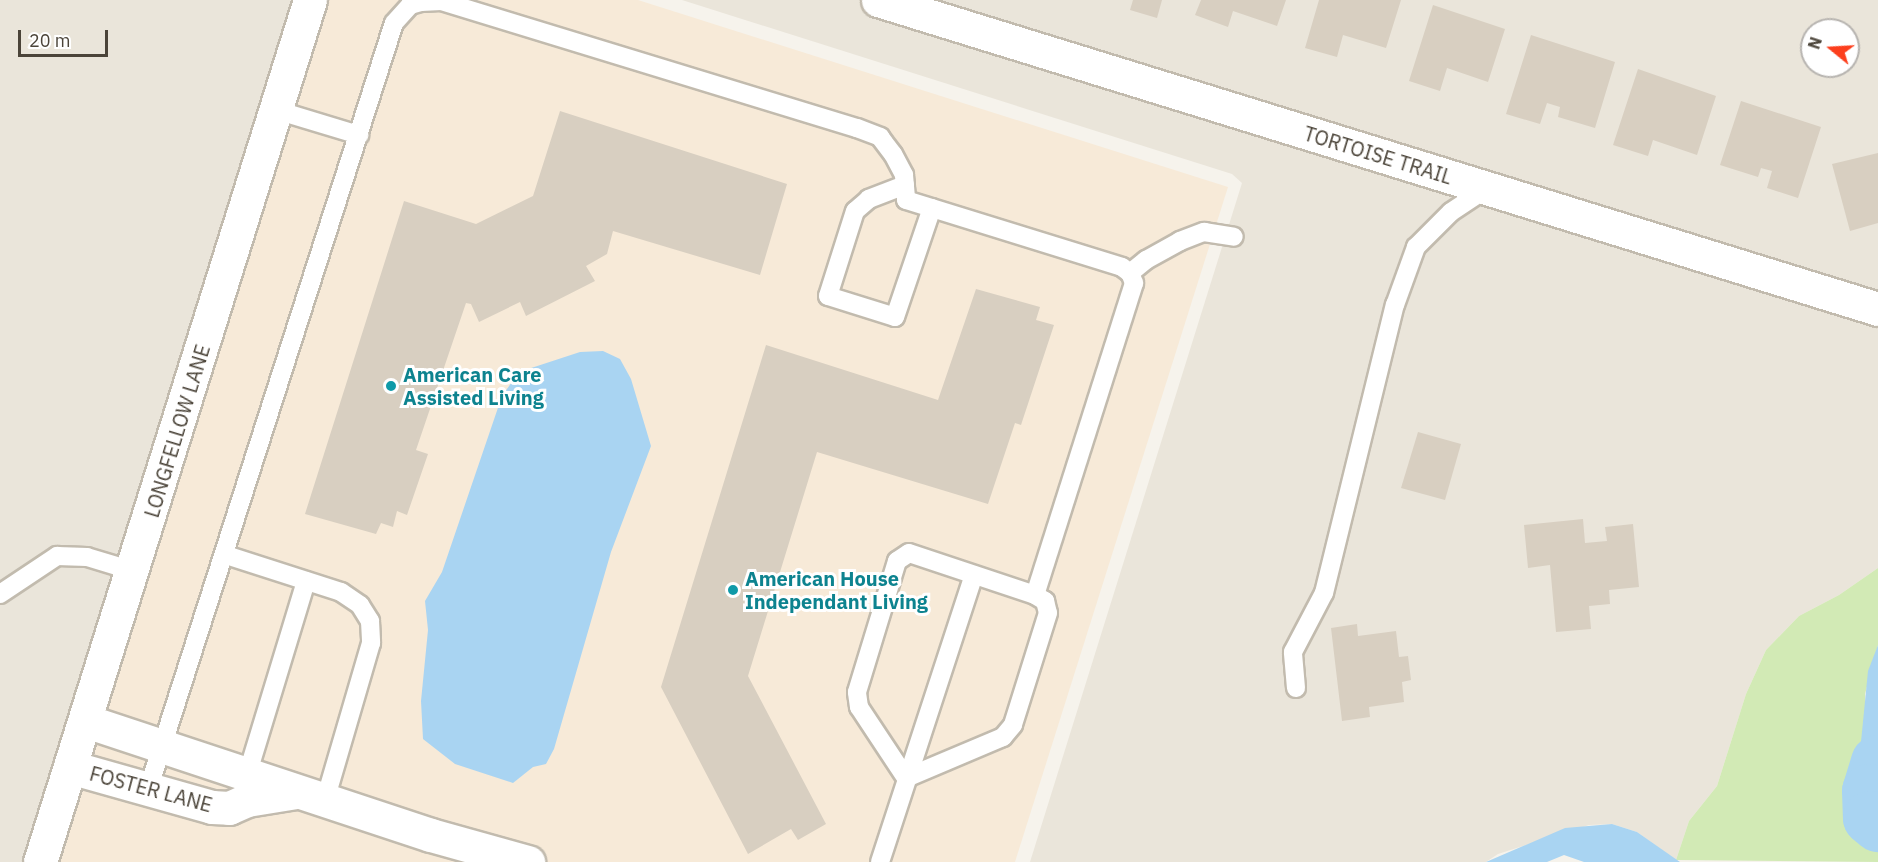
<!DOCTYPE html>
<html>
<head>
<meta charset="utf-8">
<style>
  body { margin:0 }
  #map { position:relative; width:1878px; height:862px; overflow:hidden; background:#f6f3ec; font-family:"IBM Plex Sans",sans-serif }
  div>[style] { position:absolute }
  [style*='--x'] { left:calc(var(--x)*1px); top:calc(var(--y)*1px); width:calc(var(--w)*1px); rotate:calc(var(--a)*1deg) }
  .residential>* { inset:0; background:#eae5da }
  .commercial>* { inset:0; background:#f7ead8 }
  .green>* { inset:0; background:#d2eab5 }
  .water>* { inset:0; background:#a9d4f2 }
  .river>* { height:54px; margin:-27px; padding:0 27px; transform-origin:27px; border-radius:27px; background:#a9d4f2 }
  .building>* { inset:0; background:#d8cfc1 }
  .roads { filter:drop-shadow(2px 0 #c2bbae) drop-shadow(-2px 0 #c2bbae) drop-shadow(0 2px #c2bbae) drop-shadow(0 -2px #c2bbae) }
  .service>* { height:18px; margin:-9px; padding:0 9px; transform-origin:9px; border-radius:9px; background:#fff }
  .minor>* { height:33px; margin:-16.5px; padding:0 16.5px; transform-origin:16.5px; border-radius:16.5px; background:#fff }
  .dots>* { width:16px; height:16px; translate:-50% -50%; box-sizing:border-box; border:3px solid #fff; border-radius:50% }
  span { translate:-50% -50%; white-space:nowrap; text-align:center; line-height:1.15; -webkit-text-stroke:6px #fff; paint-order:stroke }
  .street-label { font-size:20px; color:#4b4439 }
  .culture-label { font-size:20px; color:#0d838f; font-weight:700 }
  .left { translate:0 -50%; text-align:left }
  .north { position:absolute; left:1800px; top:18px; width:60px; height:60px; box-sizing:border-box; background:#fff; border:2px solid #b7b4b0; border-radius:50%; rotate:288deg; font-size:16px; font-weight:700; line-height:24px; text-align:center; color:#4b4439 }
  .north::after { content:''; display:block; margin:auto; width:21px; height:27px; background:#fc3f1d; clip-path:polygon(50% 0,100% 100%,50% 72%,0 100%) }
  .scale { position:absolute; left:18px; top:30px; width:90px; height:27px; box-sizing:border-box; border:3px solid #4b4439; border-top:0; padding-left:8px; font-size:18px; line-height:21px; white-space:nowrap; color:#4b4439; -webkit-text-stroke:4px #fff; paint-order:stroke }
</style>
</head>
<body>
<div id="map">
  <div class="residential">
    <div style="clip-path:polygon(0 0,302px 0,39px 862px,0 862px)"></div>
    <div style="clip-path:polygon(evenodd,682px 0,1878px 0,1878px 568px,1839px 595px,1799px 616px,1766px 650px,1746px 694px,1717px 786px,1689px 821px,1676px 860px,1637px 832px,1612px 824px,1589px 825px,1498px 854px,1486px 862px,1030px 862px,1242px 183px,1232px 174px,682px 0,1812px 30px,1848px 30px,1848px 66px,1812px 66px,1812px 30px)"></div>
  </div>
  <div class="commercial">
    <div style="clip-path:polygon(318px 0,638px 0,1228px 187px,1015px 862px,55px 862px)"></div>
  </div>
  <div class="green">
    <div style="clip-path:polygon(1878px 568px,1878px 645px,1865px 694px,1868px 784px,1878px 795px,1878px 862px,1676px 860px,1689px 821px,1717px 786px,1746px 694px,1766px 650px,1799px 616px,1839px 595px)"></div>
  </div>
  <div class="water">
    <div style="clip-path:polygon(603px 351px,620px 359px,631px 379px,651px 446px,611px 552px,554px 749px,546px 764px,533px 767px,513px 783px,455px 764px,423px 739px,421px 701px,428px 630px,425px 601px,442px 572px,502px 396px,519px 372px,580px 352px)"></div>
    <div style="clip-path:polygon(1878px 645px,1878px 795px,1868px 784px,1859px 762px,1868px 671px)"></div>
    <div style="clip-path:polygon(1612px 824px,1637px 832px,1680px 862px,1584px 862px,1564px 855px,1547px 862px,1486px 862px,1565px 828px)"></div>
  </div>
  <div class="river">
    <div style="--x:1878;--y:762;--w:30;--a:107"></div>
    <div style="--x:1869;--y:791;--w:27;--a:88"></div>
    <div style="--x:1870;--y:818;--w:11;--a:41"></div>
  </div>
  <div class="building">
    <div style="clip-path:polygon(1133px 0,1162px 0,1157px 18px,1130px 10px)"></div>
    <div style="clip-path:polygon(1201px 0,1286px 0,1277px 26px,1233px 11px,1228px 27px,1195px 15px)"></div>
    <div style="clip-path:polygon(1319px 0,1401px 0,1386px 48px,1343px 35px,1337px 57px,1305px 48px)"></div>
    <div style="clip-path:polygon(1433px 5px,1505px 29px,1488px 82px,1447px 68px,1440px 91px,1409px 81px)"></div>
    <div style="clip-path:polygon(1531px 35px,1615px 62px,1595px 128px,1558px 117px,1560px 107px,1547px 103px,1540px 124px,1506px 114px)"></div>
    <div style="clip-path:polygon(1638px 69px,1716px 96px,1697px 155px,1653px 140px,1648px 156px,1613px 145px)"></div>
    <div style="clip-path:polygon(1741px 101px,1821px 127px,1798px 198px,1767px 188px,1772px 171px,1761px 168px,1758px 177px,1720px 165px)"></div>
    <div style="clip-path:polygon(560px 111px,787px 184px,760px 275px,613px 231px,607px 254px,586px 266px,595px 281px,526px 316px,520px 302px,479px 322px,471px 304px,466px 303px,416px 450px,428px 454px,407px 515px,397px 511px,393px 527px,381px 523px,376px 534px,305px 514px,404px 201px,476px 224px,533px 196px)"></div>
    <div style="clip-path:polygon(1878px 153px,1878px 223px,1850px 231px,1832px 164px)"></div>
    <div style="clip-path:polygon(976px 289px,1040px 307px,1036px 320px,1054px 325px,1021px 425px,1015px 423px,988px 504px,817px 452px,748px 676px,826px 824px,798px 840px,791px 829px,748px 854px,661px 687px,766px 345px,938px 400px)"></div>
    <div style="clip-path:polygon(1418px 432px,1461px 444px,1445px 500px,1401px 488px)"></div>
    <div style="clip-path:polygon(1583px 519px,1585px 543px,1607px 541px,1605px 527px,1633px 524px,1639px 587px,1609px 590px,1610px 604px,1589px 606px,1591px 629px,1556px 632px,1550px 565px,1528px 568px,1524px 525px)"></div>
    <div style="clip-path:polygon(1357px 624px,1358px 636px,1396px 631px,1399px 657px,1408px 656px,1411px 680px,1402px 682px,1404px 702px,1369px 707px,1370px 717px,1342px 721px,1331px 628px)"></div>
  </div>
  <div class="roads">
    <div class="service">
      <div style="--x:276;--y:110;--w:87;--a:16.8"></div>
      <div style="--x:905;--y:185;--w:39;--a:159"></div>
      <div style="--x:869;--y:199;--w:18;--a:139"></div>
      <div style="--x:855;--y:211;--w:89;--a:107.6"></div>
      <div style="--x:828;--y:296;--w:70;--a:17.4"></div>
      <div style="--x:895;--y:317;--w:115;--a:-71.3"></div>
      <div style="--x:1130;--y:273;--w:21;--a:-39"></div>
      <div style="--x:1146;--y:260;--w:39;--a:-29"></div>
      <div style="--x:1180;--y:241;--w:26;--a:-21"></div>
      <div style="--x:1204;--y:232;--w:30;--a:9"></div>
      <div style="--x:909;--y:553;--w:133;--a:18.4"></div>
      <div style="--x:1035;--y:595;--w:12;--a:31"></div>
      <div style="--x:1045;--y:601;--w:12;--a:76"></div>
      <div style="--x:1048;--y:613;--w:117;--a:107.4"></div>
      <div style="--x:1013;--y:725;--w:16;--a:130"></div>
      <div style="--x:1003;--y:737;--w:105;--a:157.1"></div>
      <div style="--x:906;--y:778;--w:85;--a:-123.5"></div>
      <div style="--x:859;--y:707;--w:15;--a:-98"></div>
      <div style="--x:857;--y:692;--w:137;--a:-73"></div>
      <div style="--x:897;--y:561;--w:14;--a:-34"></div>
      <div style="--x:226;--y:555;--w:121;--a:17.8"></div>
      <div style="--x:341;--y:592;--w:23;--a:34"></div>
      <div style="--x:360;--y:605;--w:19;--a:58"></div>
      <div style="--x:370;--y:621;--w:22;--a:87"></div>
      <div style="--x:371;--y:643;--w:164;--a:106.3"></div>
      <div style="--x:0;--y:594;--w:69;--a:-33.7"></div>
      <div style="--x:57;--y:556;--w:30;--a:2"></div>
      <div style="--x:87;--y:557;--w:48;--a:16.9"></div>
      <div style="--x:1296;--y:688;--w:36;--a:-95"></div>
      <div style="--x:1293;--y:652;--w:67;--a:-62.3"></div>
      <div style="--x:1324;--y:593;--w:297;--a:-76.2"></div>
      <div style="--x:1395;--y:305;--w:62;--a:-70.1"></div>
      <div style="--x:1416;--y:247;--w:49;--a:-45"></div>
      <div style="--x:1451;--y:212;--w:43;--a:-33.7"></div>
      <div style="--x:245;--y:782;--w:210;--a:-73.1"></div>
      <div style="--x:148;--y:790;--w:805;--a:-72.22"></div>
      <div style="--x:394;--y:23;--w:24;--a:-48"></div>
      <div style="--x:410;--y:5;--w:11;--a:-15"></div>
      <div style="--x:421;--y:2;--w:20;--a:-3"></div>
      <div style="--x:441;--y:1;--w:435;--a:17"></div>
      <div style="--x:857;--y:128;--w:25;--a:21"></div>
      <div style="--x:880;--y:137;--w:21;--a:53"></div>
      <div style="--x:893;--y:154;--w:24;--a:62"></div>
      <div style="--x:904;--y:175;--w:25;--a:85"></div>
      <div style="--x:906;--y:200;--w:226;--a:17.2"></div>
      <div style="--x:1122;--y:267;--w:10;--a:37"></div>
      <div style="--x:1130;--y:273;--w:11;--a:68"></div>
      <div style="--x:1134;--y:283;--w:327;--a:107.6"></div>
      <div style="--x:880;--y:862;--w:302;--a:-71.9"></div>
    </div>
    <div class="minor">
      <div style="--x:878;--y:0;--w:1047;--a:17.17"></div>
      <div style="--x:86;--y:721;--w:363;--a:18.3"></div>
      <div style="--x:431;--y:835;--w:101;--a:15.6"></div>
      <div style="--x:70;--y:767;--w:148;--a:15.7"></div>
      <div style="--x:212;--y:807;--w:17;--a:3"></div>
      <div style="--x:229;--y:808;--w:20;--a:-24"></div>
      <div style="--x:247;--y:800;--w:50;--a:-9.3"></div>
      <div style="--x:40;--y:862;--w:903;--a:-72.61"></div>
    </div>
  </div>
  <div class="dots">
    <div style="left:391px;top:386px;background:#0f9aa8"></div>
    <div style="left:733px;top:590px;background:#0f9aa8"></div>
  </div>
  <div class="street-label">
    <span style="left:1378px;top:155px;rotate:17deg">TORTOISE TRAIL</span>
    <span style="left:177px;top:431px;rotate:-73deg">LONGFELLOW LANE</span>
    <span style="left:151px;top:789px;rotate:15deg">FOSTER LANE</span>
  </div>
  <div class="culture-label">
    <span class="left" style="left:403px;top:386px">American Care<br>Assisted Living</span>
    <span class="left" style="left:745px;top:590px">American House<br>Independant Living</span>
  </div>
  <div class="north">N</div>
  <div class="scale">20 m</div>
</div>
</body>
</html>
